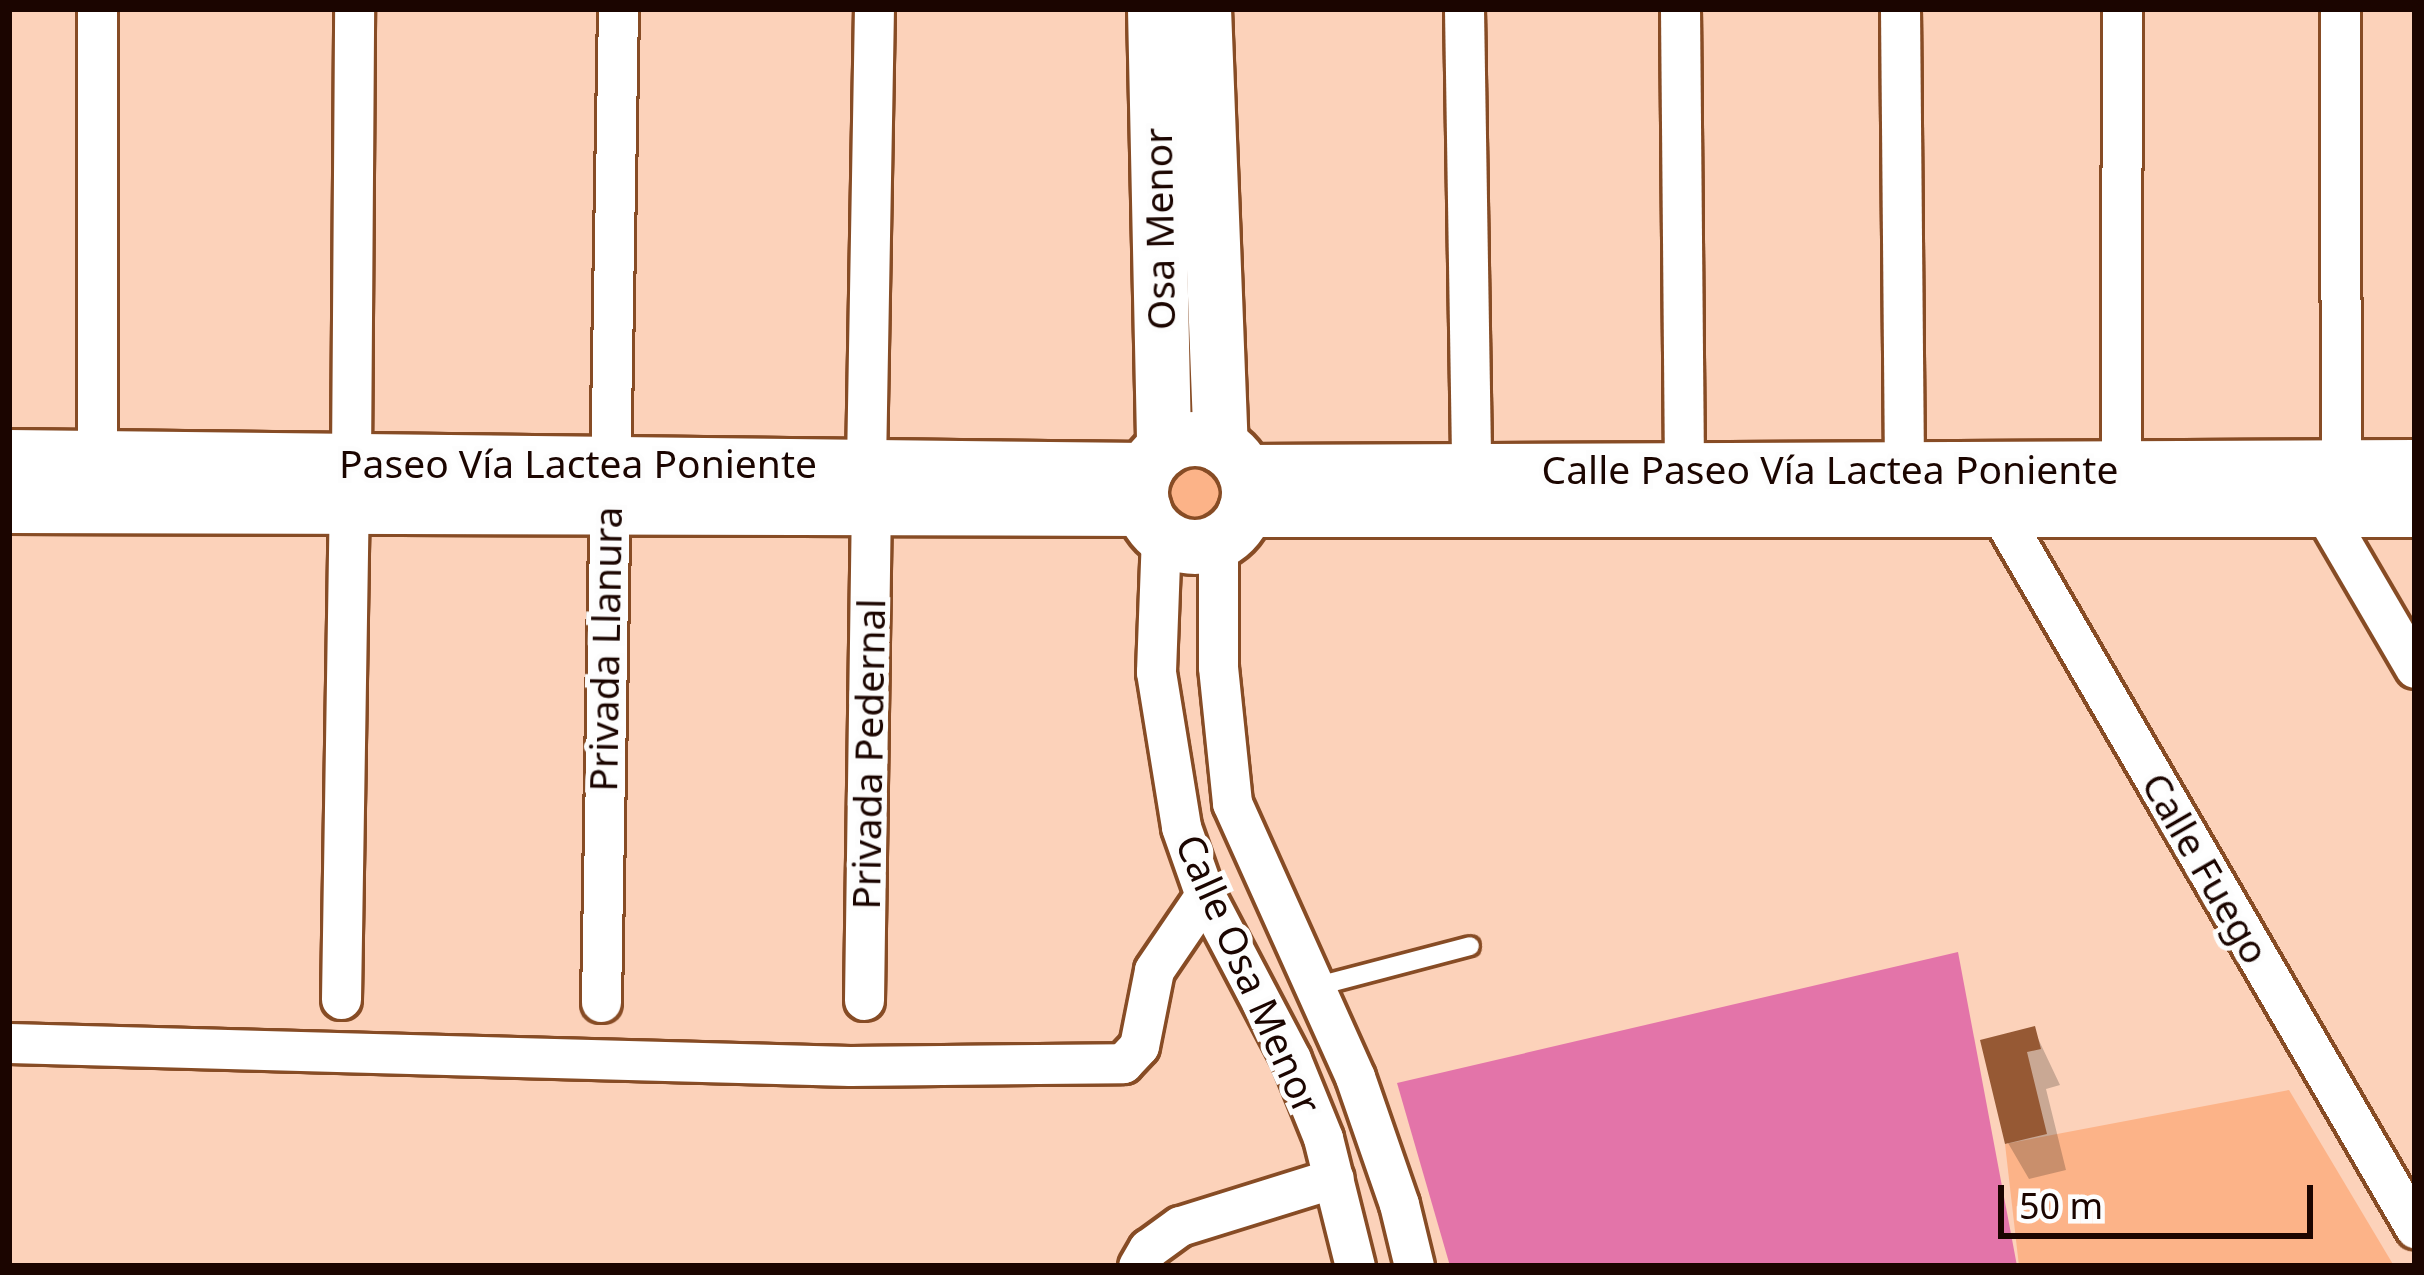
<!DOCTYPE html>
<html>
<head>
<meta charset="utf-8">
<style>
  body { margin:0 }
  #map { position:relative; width:2424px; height:1275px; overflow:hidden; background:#fcd2ba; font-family:"Noto Sans",sans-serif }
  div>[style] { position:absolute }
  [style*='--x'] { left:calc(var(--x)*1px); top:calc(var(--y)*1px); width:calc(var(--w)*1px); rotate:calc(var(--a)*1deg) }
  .green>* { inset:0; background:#fcb388 }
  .round { border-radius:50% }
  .water>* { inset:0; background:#e374a9 }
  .shadow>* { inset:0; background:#0003 }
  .building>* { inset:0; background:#965934 }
  .roads { filter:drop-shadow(3px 0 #874c25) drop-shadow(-3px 0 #874c25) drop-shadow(0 3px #874c25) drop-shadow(0 -3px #874c25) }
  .lane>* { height:18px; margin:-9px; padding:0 9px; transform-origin:9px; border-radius:9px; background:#fff }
  .street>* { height:39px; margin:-19.5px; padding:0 19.5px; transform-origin:19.5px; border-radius:19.5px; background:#fff }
  .secondary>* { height:54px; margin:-27px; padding:0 27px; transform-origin:27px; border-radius:27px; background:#fff }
  .secondary>.ring { margin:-27px; padding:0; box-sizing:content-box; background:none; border:54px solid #fff; border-radius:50% }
  span { translate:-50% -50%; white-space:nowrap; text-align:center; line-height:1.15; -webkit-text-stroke:10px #fdfdfd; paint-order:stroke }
  .street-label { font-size:39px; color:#1b0500 }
  .frame { position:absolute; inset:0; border:12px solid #1b0500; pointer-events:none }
  .scale { position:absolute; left:1998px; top:1185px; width:315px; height:54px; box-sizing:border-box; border:6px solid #1b0500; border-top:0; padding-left:15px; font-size:36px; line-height:42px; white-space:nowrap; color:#1b0500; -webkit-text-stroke:9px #fdfdfd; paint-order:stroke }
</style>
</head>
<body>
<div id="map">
  <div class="green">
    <div class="round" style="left:1166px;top:466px;width:56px;height:56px"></div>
    <div style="clip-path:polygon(2289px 1090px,2394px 1266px,2019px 1266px,2005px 1144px)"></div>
  </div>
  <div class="water">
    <div style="clip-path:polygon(1958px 952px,2017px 1266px,1450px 1266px,1397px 1083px)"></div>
  </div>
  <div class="shadow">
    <div style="clip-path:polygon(2034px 1030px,2060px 1085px,2046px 1089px,2066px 1170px,2029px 1179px,2008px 1143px,1983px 1042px)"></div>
  </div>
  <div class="building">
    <div style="clip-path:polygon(2035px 1026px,2041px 1049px,2027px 1052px,2047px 1134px,2005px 1144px,1980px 1040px)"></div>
  </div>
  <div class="roads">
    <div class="lane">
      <div style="--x:1318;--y:986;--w:157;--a:-14.7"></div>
    </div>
    <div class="street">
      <div style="--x:1464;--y:9;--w:461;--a:89.1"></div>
      <div style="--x:1680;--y:9;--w:458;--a:89.5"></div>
      <div style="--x:1900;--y:9;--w:459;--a:89.5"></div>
      <div style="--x:2340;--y:9;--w:457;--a:89.9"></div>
      <div style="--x:2341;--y:466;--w:47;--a:113.8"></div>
      <div style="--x:2322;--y:509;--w:184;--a:59.7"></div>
      <div style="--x:97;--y:457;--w:448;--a:-90"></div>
      <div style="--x:351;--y:461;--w:452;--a:-89.6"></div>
      <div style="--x:866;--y:465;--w:456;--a:-89"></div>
      <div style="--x:2121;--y:468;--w:459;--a:-89.9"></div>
      <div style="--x:1997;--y:508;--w:833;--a:59.86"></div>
      <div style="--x:1161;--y:535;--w:137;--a:92.1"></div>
      <div style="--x:1156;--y:672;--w:157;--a:80.8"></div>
      <div style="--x:1181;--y:827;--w:72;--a:70.6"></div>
      <div style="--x:1205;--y:895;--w:185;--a:62.3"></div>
      <div style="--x:1291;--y:1059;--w:85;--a:67.9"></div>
      <div style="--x:1323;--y:1138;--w:132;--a:76"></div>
      <div style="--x:1218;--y:542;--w:125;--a:90"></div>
      <div style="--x:1218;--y:667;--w:137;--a:84.1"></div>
      <div style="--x:1232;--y:803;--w:300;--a:65.8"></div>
      <div style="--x:1355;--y:1077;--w:134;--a:70.9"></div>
      <div style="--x:1399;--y:1204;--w:64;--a:76.4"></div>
      <div style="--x:341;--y:999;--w:492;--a:-89.1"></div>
      <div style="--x:864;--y:1000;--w:493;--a:-89.2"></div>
      <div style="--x:601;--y:1002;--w:993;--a:-89.02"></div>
      <div style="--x:9;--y:1043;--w:841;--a:1.57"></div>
      <div style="--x:850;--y:1066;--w:273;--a:-0.6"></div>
      <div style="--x:1123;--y:1063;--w:23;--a:-47"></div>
      <div style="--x:1139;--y:1046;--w:77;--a:-78.8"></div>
      <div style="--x:1154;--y:970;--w:91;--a:-55.8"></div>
      <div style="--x:1138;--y:1266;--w:20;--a:-60"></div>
      <div style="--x:1148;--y:1249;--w:39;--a:-36"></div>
      <div style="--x:1180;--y:1226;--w:161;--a:-17.3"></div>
    </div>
    <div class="secondary">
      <div style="--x:1155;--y:9;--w:440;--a:88.8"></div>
      <div style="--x:1204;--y:9;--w:437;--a:87.8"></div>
      <div class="ring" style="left:1141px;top:439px;width:54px;height:54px"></div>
      <div style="--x:9;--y:457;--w:1137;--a:0.66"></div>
      <div style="--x:1245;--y:472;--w:1170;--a:-0.24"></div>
      <div style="--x:9;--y:506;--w:1135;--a:0.15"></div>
      <div style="--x:1246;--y:510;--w:1169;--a:0"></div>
    </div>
  </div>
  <div class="street-label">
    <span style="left:1159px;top:229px;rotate:-91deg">Osa Menor</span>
    <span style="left:578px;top:463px">Paseo Vía Lactea Poniente</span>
    <span style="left:1830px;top:469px">Calle Paseo Vía Lactea Poniente</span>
    <span style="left:605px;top:649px;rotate:-89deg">Privada Llanura</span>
    <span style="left:868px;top:754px;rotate:-89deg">Privada Pedernal</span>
    <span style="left:2206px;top:868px;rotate:60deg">Calle Fuego</span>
    <span style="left:1249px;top:974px;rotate:66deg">Calle Osa Menor</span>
  </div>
  <div class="frame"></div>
  <div class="scale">50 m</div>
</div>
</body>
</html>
